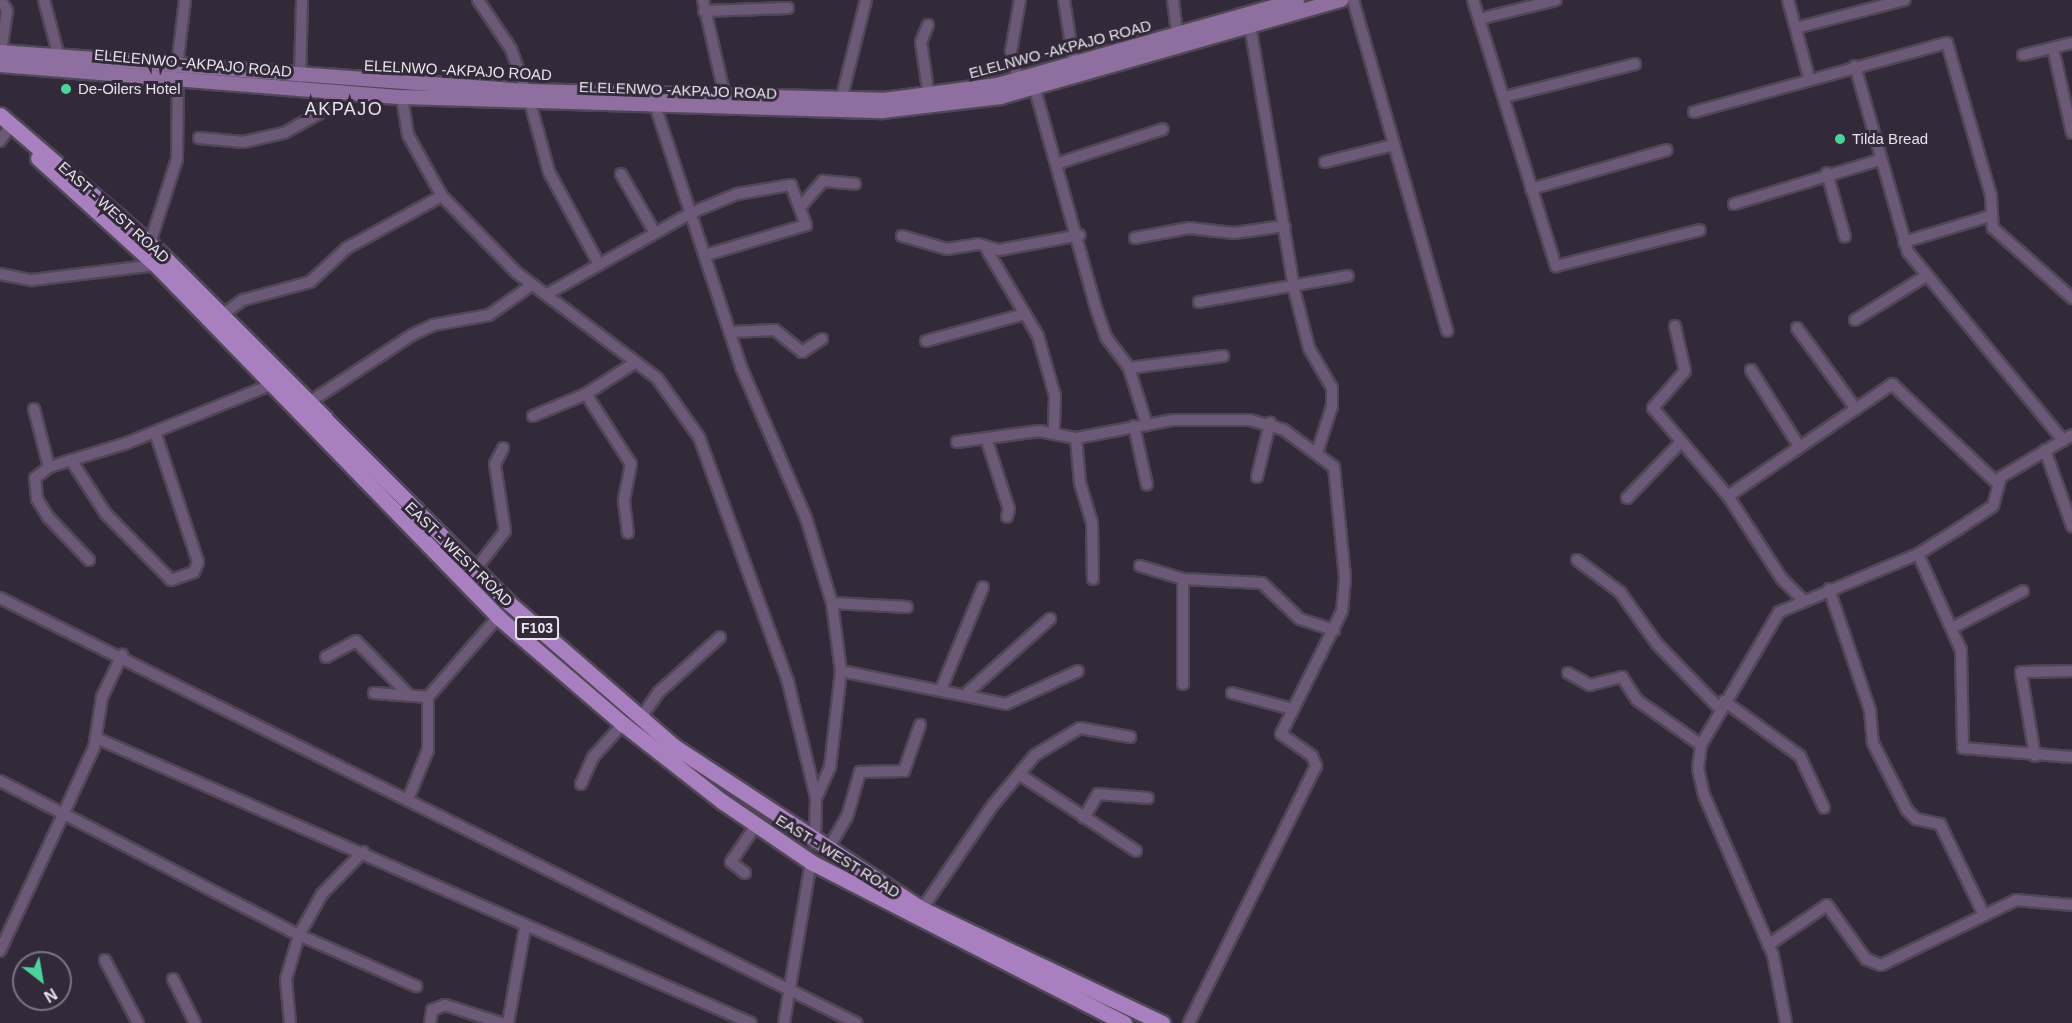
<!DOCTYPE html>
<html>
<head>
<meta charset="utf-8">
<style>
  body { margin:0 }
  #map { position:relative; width:2072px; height:1023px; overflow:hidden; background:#332a39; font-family:Helvetica,sans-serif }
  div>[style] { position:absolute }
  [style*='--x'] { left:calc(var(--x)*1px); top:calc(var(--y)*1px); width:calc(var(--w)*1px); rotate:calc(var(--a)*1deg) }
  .roads { filter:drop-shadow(2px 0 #504756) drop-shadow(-2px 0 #504756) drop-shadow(0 2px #504756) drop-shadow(0 -2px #504756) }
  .street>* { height:10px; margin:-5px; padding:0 5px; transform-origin:5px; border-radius:5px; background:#6c5877 }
  .secondary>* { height:14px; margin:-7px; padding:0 7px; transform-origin:7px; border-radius:7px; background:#8e6fa0 }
  .primary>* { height:15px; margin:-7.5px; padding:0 7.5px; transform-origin:7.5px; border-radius:7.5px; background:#a880c0 }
  .dots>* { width:16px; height:16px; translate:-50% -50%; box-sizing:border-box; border:3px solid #332a39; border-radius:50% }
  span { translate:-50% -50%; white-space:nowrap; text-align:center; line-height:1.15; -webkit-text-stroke:6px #332a39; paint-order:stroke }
  .shield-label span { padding:2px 4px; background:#332a39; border:2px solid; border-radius:4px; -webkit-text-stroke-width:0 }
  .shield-label { font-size:14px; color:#e8e2ec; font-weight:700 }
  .street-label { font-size:15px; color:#e8e2ec }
  .poi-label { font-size:15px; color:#e8e2ec }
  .left { translate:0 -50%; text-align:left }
  .quarter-label { font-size:18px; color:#e8e2ec; letter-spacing:1.5px }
  .north { position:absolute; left:12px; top:951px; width:60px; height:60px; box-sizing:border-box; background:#332a39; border:2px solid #7b7481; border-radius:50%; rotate:149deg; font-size:16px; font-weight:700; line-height:24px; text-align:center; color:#e8e2ec }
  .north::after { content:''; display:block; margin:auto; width:21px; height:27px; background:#4ad49c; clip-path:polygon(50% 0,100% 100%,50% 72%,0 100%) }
</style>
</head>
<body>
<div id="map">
  <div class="roads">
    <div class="street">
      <div style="--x:1;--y:0;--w:13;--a:61"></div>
      <div style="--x:7;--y:11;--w:41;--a:98.3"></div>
      <div style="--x:44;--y:0;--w:59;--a:75.3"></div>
      <div style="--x:478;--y:0;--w:59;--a:56"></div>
      <div style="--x:511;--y:49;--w:45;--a:70.3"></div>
      <div style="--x:703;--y:0;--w:99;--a:77.2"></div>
      <div style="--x:1064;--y:0;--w:64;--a:81"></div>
      <div style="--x:1173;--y:0;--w:33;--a:83"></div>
      <div style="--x:1353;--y:0;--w:344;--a:74.1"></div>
      <div style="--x:1473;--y:0;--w:279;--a:72.7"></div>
      <div style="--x:1556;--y:266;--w:148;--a:-14"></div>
      <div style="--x:1788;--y:0;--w:81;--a:74.9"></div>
      <div style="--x:704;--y:11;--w:84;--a:-2"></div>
      <div style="--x:1479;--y:19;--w:79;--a:-13.9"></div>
      <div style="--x:928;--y:25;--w:18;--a:112"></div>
      <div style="--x:921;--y:42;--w:56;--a:81.7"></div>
      <div style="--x:1250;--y:25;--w:268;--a:80.5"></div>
      <div style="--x:1294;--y:289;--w:61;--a:75.7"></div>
      <div style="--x:1309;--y:348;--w:46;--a:60.1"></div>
      <div style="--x:1332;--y:388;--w:18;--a:90"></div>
      <div style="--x:1332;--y:406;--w:49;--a:107.7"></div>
      <div style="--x:1796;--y:28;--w:112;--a:-14.5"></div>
      <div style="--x:2053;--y:48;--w:87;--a:77.4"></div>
      <div style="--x:2023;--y:55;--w:50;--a:-13.8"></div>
      <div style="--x:1855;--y:66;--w:193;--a:74.1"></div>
      <div style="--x:1908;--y:252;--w:244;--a:50.5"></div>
      <div style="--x:177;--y:67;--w:67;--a:-83.2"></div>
      <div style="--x:300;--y:77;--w:77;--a:-88.5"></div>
      <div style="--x:1018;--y:80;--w:30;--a:-104"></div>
      <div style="--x:1011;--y:51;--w:52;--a:-80"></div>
      <div style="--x:1034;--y:86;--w:234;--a:74.4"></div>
      <div style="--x:1097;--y:311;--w:28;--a:71"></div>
      <div style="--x:1106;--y:337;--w:39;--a:53"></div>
      <div style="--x:1129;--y:368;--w:60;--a:72.5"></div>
      <div style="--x:402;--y:97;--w:38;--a:81"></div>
      <div style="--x:408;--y:135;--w:70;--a:60.9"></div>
      <div style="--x:442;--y:196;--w:107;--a:45.8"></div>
      <div style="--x:517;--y:273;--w:175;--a:36.9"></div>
      <div style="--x:657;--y:378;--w:72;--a:54.6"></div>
      <div style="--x:699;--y:437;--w:261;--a:70"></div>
      <div style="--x:788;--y:682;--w:119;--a:76.4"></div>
      <div style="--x:816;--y:798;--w:45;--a:91.3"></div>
      <div style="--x:1504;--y:97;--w:135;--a:-14.1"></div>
      <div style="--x:530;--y:102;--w:73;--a:74.8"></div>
      <div style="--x:549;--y:172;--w:105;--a:61.5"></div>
      <div style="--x:840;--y:104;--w:107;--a:-76"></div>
      <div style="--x:655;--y:105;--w:276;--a:71.8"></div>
      <div style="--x:741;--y:367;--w:164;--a:66.7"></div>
      <div style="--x:806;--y:518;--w:89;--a:73"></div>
      <div style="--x:832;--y:603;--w:69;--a:82.5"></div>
      <div style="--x:841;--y:671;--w:97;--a:96.5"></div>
      <div style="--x:830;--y:767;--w:34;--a:114"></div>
      <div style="--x:1694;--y:112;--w:262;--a:-15.3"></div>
      <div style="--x:1947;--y:43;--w:158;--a:73.9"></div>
      <div style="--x:1991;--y:195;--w:33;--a:87"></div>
      <div style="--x:1993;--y:228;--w:106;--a:41.5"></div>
      <div style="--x:199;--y:138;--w:44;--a:5.2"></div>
      <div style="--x:243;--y:142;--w:42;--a:-12.4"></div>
      <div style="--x:284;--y:133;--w:39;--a:-29"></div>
      <div style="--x:318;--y:114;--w:29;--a:-54"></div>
      <div style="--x:0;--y:141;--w:11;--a:-56"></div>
      <div style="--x:1325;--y:162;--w:70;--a:-14"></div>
      <div style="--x:1059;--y:163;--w:109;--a:-18.1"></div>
      <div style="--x:1827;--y:173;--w:66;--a:74.3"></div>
      <div style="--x:621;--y:174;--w:68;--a:60"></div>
      <div style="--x:1531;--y:189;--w:141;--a:-16"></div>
      <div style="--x:1734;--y:204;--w:152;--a:-16.8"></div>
      <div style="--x:802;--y:205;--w:32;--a:-49"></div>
      <div style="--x:823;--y:181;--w:32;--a:5"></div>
      <div style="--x:902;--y:236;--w:47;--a:16.1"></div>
      <div style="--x:947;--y:249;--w:31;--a:-9"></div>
      <div style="--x:978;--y:244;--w:22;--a:16"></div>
      <div style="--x:999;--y:250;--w:82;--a:-10.5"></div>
      <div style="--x:1135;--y:238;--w:55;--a:-10.5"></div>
      <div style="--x:1189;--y:228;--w:45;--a:6.3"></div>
      <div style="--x:1234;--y:233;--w:51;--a:-7.8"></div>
      <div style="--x:1904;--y:242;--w:90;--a:-16.8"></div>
      <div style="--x:150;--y:243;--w:88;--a:-72.2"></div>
      <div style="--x:177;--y:159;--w:80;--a:-89.3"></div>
      <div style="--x:987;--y:250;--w:100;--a:59.3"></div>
      <div style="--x:1038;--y:336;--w:62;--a:74.2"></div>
      <div style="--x:1055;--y:396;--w:37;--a:92"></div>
      <div style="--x:0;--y:274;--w:33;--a:11"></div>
      <div style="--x:32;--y:280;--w:125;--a:-6.9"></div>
      <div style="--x:549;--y:293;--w:163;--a:-29.4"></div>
      <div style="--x:691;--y:213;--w:50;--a:-22.4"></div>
      <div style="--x:737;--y:194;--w:55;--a:-9.5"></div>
      <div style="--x:791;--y:185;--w:43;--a:69.4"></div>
      <div style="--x:806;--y:225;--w:104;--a:163.3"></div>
      <div style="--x:1199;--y:302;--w:151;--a:-9.9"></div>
      <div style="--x:222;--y:315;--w:26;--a:-36"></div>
      <div style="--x:243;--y:300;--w:69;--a:-15"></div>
      <div style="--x:310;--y:282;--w:50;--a:-42.6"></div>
      <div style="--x:347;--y:248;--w:108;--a:-28.7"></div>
      <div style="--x:1855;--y:320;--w:81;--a:-31.9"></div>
      <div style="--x:1675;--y:326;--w:46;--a:77.5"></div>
      <div style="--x:1685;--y:371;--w:49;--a:130.9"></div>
      <div style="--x:1653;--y:408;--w:116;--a:49.6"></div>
      <div style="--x:1728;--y:496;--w:99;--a:57"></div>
      <div style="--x:1782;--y:579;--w:28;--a:45"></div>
      <div style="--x:1797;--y:328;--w:100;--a:53.9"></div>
      <div style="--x:731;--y:332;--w:44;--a:-2.6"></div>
      <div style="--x:775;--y:330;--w:35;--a:39"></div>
      <div style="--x:802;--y:352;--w:24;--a:-33"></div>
      <div style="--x:926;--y:341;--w:98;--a:-15.3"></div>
      <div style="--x:1129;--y:368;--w:95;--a:-7.3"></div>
      <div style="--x:1751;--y:370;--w:90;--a:57.7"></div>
      <div style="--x:586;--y:394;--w:83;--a:57.3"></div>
      <div style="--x:631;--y:464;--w:38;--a:101"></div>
      <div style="--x:624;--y:501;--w:32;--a:83"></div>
      <div style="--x:308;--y:403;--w:124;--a:-33.2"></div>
      <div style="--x:412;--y:335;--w:23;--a:-25"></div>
      <div style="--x:433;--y:325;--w:57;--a:-10.1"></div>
      <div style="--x:489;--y:315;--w:52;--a:-34.9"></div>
      <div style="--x:34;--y:409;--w:60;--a:75.5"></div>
      <div style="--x:533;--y:416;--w:57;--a:-22.5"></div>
      <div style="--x:586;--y:394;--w:56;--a:-32.6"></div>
      <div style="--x:1134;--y:426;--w:60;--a:77.6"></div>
      <div style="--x:1076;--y:438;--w:45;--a:84.9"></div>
      <div style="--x:1080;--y:483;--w:42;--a:73.3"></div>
      <div style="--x:1092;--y:523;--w:56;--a:89"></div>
      <div style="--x:987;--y:441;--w:71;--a:72.1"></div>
      <div style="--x:1009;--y:509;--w:8;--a:104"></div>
      <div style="--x:957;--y:442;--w:83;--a:-7.6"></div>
      <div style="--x:1039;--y:431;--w:38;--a:11"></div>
      <div style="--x:1076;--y:438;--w:99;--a:-10.5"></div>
      <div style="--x:1173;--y:420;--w:77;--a:0"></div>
      <div style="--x:1250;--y:420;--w:35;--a:16"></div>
      <div style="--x:1284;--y:430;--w:62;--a:36.5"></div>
      <div style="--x:1334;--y:467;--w:112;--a:84.3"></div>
      <div style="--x:1345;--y:578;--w:33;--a:95"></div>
      <div style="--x:1342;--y:611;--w:137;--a:116.4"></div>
      <div style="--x:1281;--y:734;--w:38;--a:35"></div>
      <div style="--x:1312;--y:756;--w:11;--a:68"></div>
      <div style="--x:1316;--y:766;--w:287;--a:116.3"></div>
      <div style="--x:2045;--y:450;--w:81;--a:70.4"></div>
      <div style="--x:71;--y:460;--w:64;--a:57.1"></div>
      <div style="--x:106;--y:514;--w:93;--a:45.4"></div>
      <div style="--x:171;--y:580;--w:24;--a:-19"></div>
      <div style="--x:194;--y:572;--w:11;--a:-68"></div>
      <div style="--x:198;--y:562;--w:137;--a:-108.3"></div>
      <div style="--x:1257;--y:477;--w:56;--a:-76.5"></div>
      <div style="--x:1728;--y:496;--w:199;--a:-34.3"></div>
      <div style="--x:1892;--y:384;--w:144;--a:43.3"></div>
      <div style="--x:1627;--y:498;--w:78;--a:-46"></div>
      <div style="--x:1918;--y:554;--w:105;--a:65.9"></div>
      <div style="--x:1961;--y:650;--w:98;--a:88.8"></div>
      <div style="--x:1963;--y:748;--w:109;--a:4.7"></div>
      <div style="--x:89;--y:560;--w:59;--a:-133.6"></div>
      <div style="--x:48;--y:517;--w:21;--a:-121"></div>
      <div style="--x:37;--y:499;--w:21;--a:-95"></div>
      <div style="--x:35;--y:478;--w:18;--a:-38"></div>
      <div style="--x:49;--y:467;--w:82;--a:-17.1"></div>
      <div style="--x:127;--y:443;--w:152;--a:-22"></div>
      <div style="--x:1577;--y:560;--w:54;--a:36.7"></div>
      <div style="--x:1620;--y:592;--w:64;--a:54.6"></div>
      <div style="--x:1657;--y:644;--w:91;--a:45.9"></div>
      <div style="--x:1140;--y:566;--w:45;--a:16.8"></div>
      <div style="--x:1183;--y:579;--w:79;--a:2.9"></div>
      <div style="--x:1262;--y:583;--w:52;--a:43.5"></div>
      <div style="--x:1300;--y:619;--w:36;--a:18"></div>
      <div style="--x:475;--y:570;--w:49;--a:-52.4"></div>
      <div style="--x:505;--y:531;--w:68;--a:-98.5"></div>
      <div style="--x:495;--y:464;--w:18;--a:-63"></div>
      <div style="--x:1183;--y:579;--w:105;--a:90"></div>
      <div style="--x:1829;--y:589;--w:128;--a:71.3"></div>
      <div style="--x:1870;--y:710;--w:33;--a:85"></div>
      <div style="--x:1873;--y:743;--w:75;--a:63.1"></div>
      <div style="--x:1907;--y:810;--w:13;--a:45"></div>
      <div style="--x:1916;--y:819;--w:25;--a:12"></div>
      <div style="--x:1940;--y:824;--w:101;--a:64.2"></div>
      <div style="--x:0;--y:598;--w:956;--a:26.4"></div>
      <div style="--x:832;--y:603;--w:75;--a:3.1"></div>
      <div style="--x:1952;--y:628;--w:80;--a:-27.5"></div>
      <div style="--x:326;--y:657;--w:34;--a:-28"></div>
      <div style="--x:356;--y:641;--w:77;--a:45.5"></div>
      <div style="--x:841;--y:671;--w:168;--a:11.3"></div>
      <div style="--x:1006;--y:704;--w:79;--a:-24.6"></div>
      <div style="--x:1568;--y:673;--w:25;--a:29"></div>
      <div style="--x:1590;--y:685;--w:33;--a:-14"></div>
      <div style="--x:1622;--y:677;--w:27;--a:57"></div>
      <div style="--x:1637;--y:700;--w:78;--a:35.1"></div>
      <div style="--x:942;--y:687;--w:108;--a:-67.7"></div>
      <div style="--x:968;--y:692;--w:110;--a:-41.7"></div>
      <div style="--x:374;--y:693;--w:54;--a:4.2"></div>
      <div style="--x:1232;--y:693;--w:62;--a:14.9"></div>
      <div style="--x:1724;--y:701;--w:94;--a:35.9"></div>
      <div style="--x:1800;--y:756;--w:57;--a:65.2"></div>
      <div style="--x:640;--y:719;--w:33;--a:-55"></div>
      <div style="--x:659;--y:692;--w:82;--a:-42"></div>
      <div style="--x:96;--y:738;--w:714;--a:23.51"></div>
      <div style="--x:2035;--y:756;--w:85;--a:-99.5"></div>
      <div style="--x:2021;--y:672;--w:51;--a:-1.1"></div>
      <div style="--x:1019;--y:774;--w:140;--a:33.3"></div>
      <div style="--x:0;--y:781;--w:336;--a:27.3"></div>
      <div style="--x:299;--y:935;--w:128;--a:23.6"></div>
      <div style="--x:581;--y:784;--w:30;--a:-66"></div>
      <div style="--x:593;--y:757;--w:45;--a:-47.7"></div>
      <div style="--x:409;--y:797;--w:51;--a:-68"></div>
      <div style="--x:428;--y:750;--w:53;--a:-90"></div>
      <div style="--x:428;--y:697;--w:106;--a:-48.8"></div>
      <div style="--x:1084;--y:818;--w:28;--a:-60"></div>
      <div style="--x:1098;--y:794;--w:50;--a:4.6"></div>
      <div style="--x:827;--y:851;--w:39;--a:-60"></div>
      <div style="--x:847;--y:817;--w:47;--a:-73.9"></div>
      <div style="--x:860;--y:772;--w:44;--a:-1.3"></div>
      <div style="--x:904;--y:771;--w:49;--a:-70.8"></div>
      <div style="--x:745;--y:873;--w:18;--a:-142"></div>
      <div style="--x:731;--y:862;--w:45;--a:-56"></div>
      <div style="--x:922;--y:909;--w:126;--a:-55.7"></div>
      <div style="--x:993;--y:805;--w:65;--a:-50"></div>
      <div style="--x:1035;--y:755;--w:52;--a:-31"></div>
      <div style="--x:1080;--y:728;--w:51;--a:10.2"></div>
      <div style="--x:1768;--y:945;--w:71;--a:-34.1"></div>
      <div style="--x:1827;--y:905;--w:67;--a:54.2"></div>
      <div style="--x:1866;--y:959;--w:16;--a:22"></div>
      <div style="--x:1881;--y:965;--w:150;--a:-25.7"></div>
      <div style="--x:2016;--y:900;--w:56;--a:5.1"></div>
      <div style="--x:0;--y:951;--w:224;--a:-65.2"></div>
      <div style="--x:94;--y:748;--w:52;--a:-81.1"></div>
      <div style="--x:102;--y:697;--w:47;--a:-64.5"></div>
      <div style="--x:105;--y:960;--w:71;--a:62.4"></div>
      <div style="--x:173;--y:979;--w:49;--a:63.4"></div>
      <div style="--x:290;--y:1023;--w:44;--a:-95.2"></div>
      <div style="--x:286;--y:979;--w:46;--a:-73.5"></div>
      <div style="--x:299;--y:935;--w:47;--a:-60.7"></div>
      <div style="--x:322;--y:894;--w:59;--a:-45.7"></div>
      <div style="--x:430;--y:1023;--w:13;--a:-81"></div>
      <div style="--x:432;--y:1010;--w:14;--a:-21"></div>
      <div style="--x:445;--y:1005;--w:59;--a:17.8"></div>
      <div style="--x:508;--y:1023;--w:97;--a:-79.9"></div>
      <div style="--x:784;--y:1023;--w:163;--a:-80.5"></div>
      <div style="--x:1786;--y:1023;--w:69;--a:-100.8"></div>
      <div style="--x:1773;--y:955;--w:174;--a:-113.3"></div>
      <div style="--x:1704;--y:795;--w:27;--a:-103"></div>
      <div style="--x:1698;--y:769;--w:24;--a:-83"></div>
      <div style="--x:1701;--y:745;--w:154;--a:-59.6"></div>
      <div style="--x:1779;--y:612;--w:151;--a:-22.6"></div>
      <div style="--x:1918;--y:554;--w:44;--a:-31.9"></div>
      <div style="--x:1955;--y:531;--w:45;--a:-33.3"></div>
      <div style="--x:1993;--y:506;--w:30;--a:-75"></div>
      <div style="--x:2001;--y:477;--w:82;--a:-30.6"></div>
    </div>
    <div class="secondary">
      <div style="--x:0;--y:52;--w:527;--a:4.24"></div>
      <div style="--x:526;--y:91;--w:357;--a:1.4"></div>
      <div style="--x:883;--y:100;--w:115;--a:-7.5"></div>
      <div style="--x:997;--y:85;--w:312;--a:-15.8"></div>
      <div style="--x:0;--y:65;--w:403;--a:4.6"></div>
      <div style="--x:402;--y:97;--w:481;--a:1.7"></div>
      <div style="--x:883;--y:111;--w:118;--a:-6.8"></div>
      <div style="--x:1000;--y:97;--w:355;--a:-15.9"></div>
    </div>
    <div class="primary">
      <div style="--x:0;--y:115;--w:206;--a:40.7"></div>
      <div style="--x:156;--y:249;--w:499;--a:45.1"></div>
      <div style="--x:508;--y:602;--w:221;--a:41"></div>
      <div style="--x:675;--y:747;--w:295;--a:33.3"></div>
      <div style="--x:922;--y:909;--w:266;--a:25.4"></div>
      <div style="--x:38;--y:158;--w:159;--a:42.2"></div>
      <div style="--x:156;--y:265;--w:491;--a:45.8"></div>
      <div style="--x:498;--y:617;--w:165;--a:40.6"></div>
      <div style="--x:623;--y:724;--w:127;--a:38"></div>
      <div style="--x:723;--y:802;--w:107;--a:34.3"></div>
      <div style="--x:811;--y:862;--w:352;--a:27.2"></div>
    </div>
  </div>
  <div class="dots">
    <div style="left:66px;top:89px;background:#4ad49c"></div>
    <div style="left:1840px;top:139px;background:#4ad49c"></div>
  </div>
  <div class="shield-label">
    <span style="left:537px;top:628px">F103</span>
  </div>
  <div class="street-label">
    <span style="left:1060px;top:49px;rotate:-15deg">ELELNWO -AKPAJO ROAD</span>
    <span style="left:193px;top:63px;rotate:5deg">ELELENWO -AKPAJO ROAD</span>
    <span style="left:458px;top:70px;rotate:3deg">ELELNWO -AKPAJO ROAD</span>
    <span style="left:678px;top:90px;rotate:2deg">ELELENWO -AKPAJO ROAD</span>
    <span style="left:114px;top:212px;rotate:42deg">EAST - WEST ROAD</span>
    <span style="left:459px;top:554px;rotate:44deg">EAST - WEST ROAD</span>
    <span style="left:838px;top:856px;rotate:32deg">EAST - WEST ROAD</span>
  </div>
  <div class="poi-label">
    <span class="left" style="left:78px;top:89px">De-Oilers Hotel</span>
    <span class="left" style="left:1852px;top:139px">Tilda Bread</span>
  </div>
  <div class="quarter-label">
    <span style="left:344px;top:109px">AKPAJO</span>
  </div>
  <div class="north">N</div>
</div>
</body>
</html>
